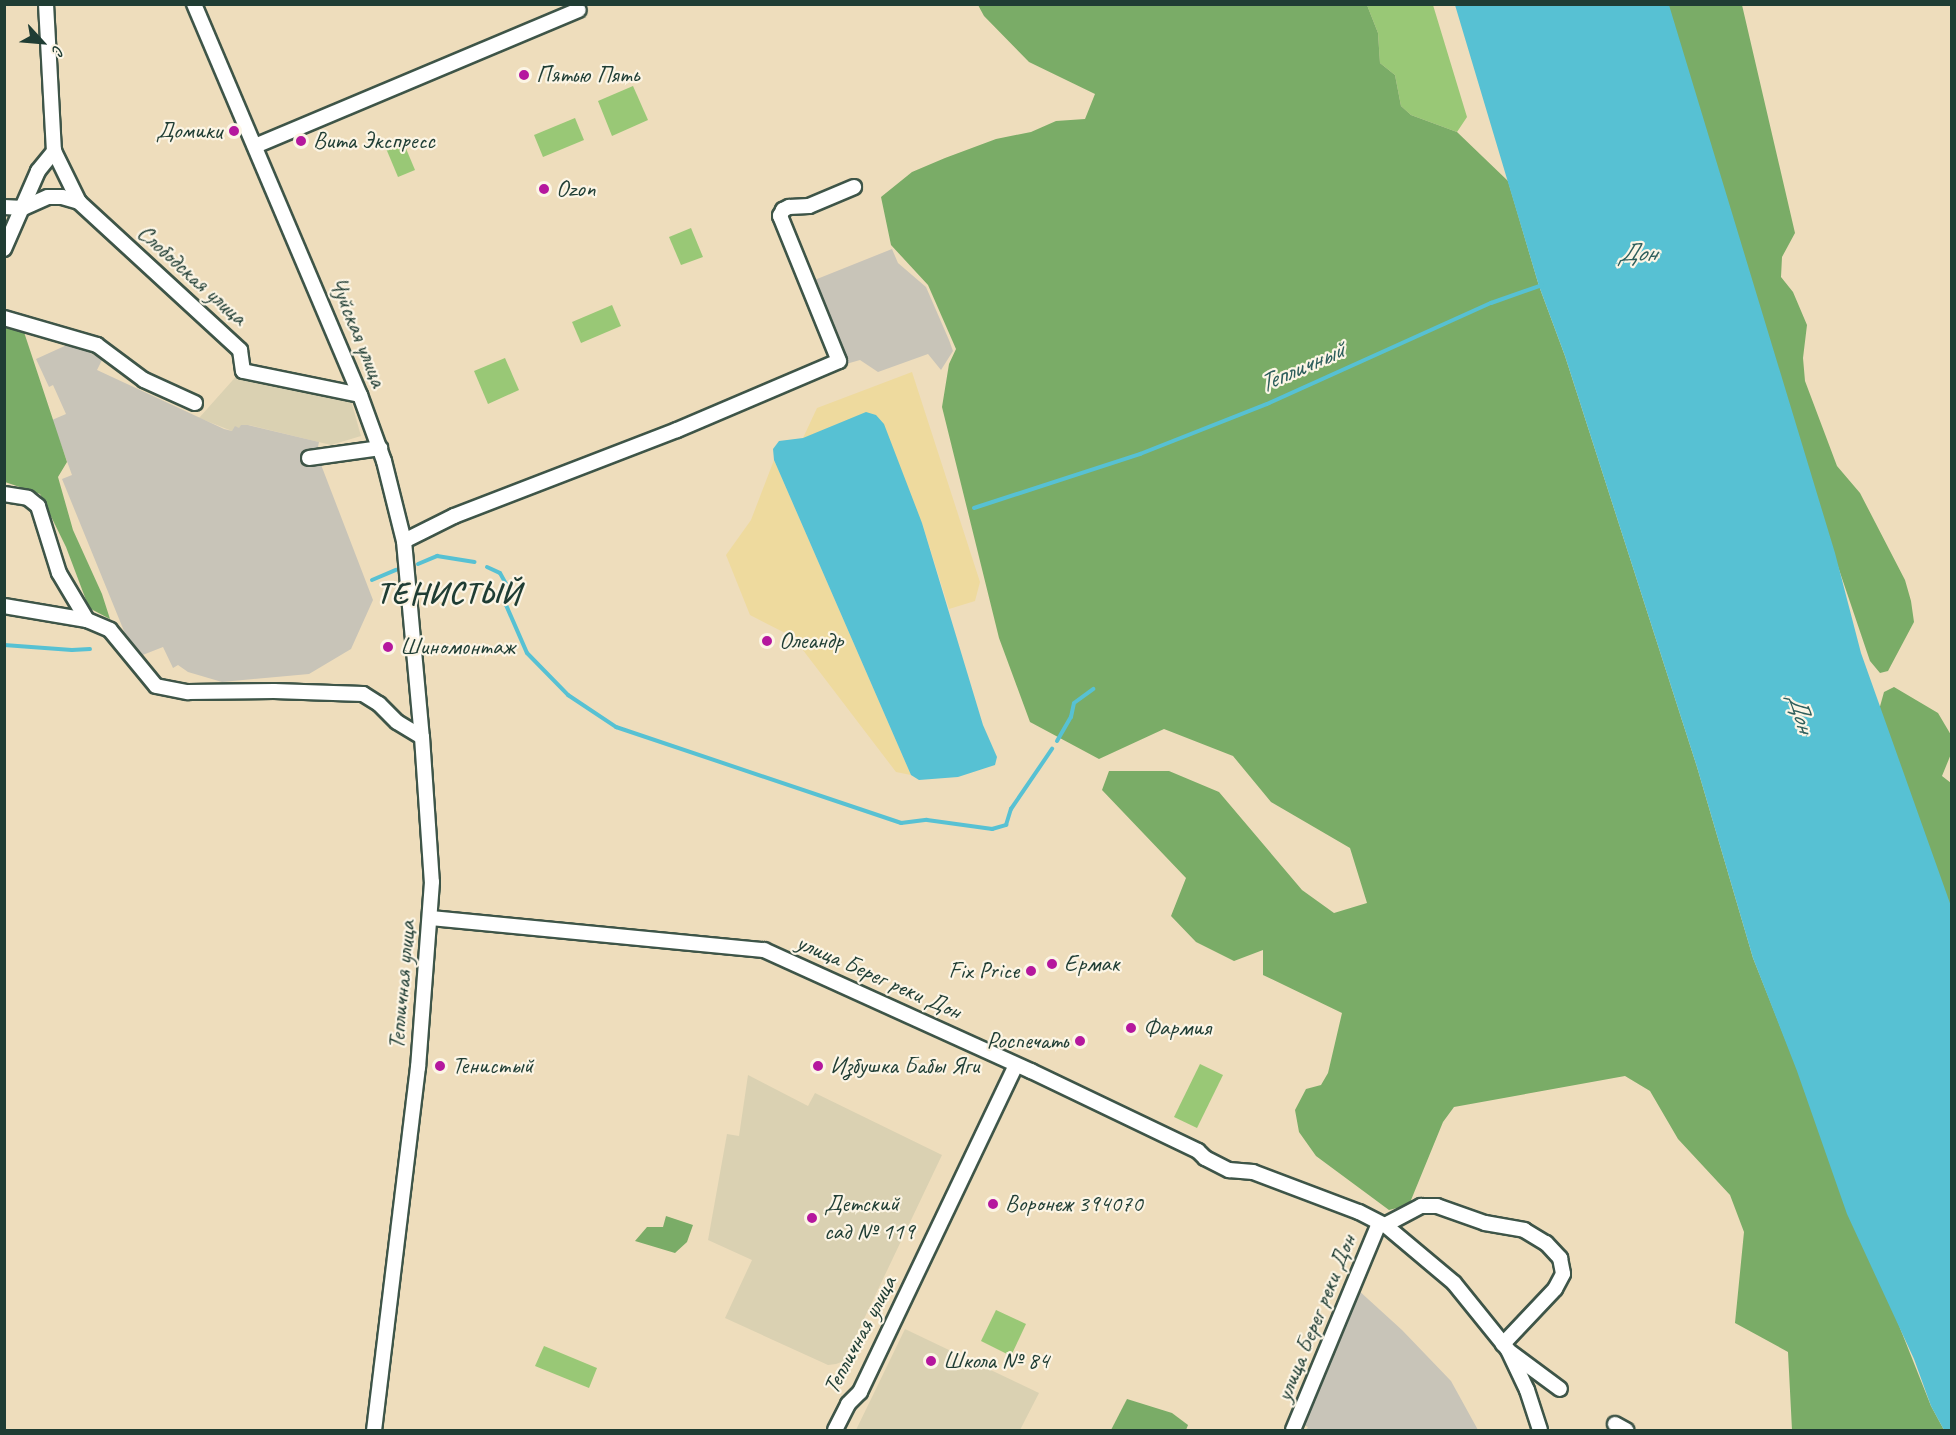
<!DOCTYPE html>
<html>
<head>
<meta charset="utf-8">
<style>
  body { margin:0 }
  #map { position:relative; width:1956px; height:1435px; overflow:hidden; background:#eeddbc; font-family:Caveat,sans-serif }
  div>[style] { position:absolute }
  [style*='--x'] { left:calc(var(--x)*1px); top:calc(var(--y)*1px); width:calc(var(--w)*1px); rotate:calc(var(--a)*1deg) }
  .built>* { inset:0; background:#dad1b2 }
  .industrial>* { inset:0; background:#c8c4b8 }
  .green>* { inset:0; background:#99c876 }
  .forest>* { inset:0; background:#7aac67 }
  .sand>* { inset:0; background:#eeda9e }
  .water>* { inset:0; background:#57c1d3 }
  .stream>* { height:4px; margin:-2px; padding:0 2px; transform-origin:2px; border-radius:2px; background:#57c1d3 }
  .roads { filter:drop-shadow(2px 0 #3e5548) drop-shadow(-2px 0 #3e5548) drop-shadow(0 2px #3e5548) drop-shadow(0 -2px #3e5548) }
  .minor>* { height:14px; margin:-7px; padding:0 7px; transform-origin:7px; border-radius:7px; background:#fff }
  .dots>* { width:16px; height:16px; translate:-50% -50%; box-sizing:border-box; border:3px solid #fcf5e5; border-radius:50% }
  span { translate:-50% -50%; white-space:nowrap; text-align:center; line-height:1.15; -webkit-text-stroke:4.5px #fcf5e5; paint-order:stroke }
  .poi-label { font-size:24px; color:#1f3d34 }
  .left { translate:0 -50%; text-align:left }
  .right { translate:-100% -50%; text-align:right }
  .street-label { font-size:24px; color:#1f3d34 }
  .water-label { font-size:26px; color:#2d5e5c; font-style:italic }
  .district-label { font-size:30px; color:#1f3d34; font-weight:700; letter-spacing:1.5px }
  .frame { position:absolute; inset:0; border:6px solid #1f3d34; pointer-events:none }
  .north { position:absolute; left:12px; top:12px; width:60px; height:60px; -webkit-text-stroke:4px #fcf5e5; paint-order:stroke; rotate:116deg; font-size:16px; font-weight:700; line-height:24px; text-align:center; color:#1f3d34 }
  .north::after { content:''; display:block; margin:auto; width:21px; height:27px; background:#1f3d34; clip-path:polygon(50% 0,100% 100%,50% 72%,0 100%) }
</style>
</head>
<body>
<div id="map">
  <div class="built">
    <div style="clip-path:polygon(240px 372px,350px 397px,361px 436px,331px 445px,249px 425px,232px 431px,199px 418px)"></div>
    <div style="clip-path:polygon(748px 1075px,808px 1106px,815px 1093px,942px 1155px,844px 1361px,836px 1364px,828px 1365px,725px 1318px,752px 1260px,708px 1240px,727px 1134px,739px 1136px)"></div>
    <div style="clip-path:polygon(905px 1329px,1039px 1393px,1020px 1430px,856px 1430px)"></div>
  </div>
  <div class="industrial">
    <div style="clip-path:polygon(892px 249px,898px 263px,926px 287px,949px 340px,953px 351px,941px 370px,928px 354px,878px 372px,860px 360px,846px 364px,832px 331px,812px 281px)"></div>
    <div style="clip-path:polygon(69px 344px,78px 345px,102px 360px,97px 370px,224px 429px,232px 431px,235px 426px,239px 428px,241px 425px,248px 425px,319px 442px,317px 452px,320px 462px,373px 600px,351px 649px,309px 674px,222px 682px,188px 672px,178px 665px,173px 668px,163px 647px,135px 658px,62px 479px,72px 475px,52px 420px,66px 414px,53px 385px,49px 387px,36px 359px)"></div>
    <div style="clip-path:polygon(1357px 1289px,1402px 1330px,1451px 1381px,1478px 1430px,1306px 1430px,1308px 1427px,1301px 1424px)"></div>
  </div>
  <div class="green">
    <div style="clip-path:polygon(1367px 5px,1433px 5px,1467px 117px,1457px 132px,1411px 115px,1401px 106px,1395px 75px,1380px 63px,1378px 33px)"></div>
    <div style="clip-path:polygon(633px 86px,648px 120px,612px 136px,598px 101px)"></div>
    <div style="clip-path:polygon(575px 118px,584px 140px,543px 157px,534px 135px)"></div>
    <div style="clip-path:polygon(402px 139px,415px 170px,398px 177px,385px 146px)"></div>
    <div style="clip-path:polygon(691px 228px,703px 257px,681px 265px,669px 237px)"></div>
    <div style="clip-path:polygon(612px 305px,621px 326px,581px 343px,572px 322px)"></div>
    <div style="clip-path:polygon(505px 358px,519px 390px,488px 404px,474px 371px)"></div>
    <div style="clip-path:polygon(1200px 1064px,1223px 1075px,1197px 1128px,1174px 1117px)"></div>
    <div style="clip-path:polygon(996px 1310px,1026px 1324px,1011px 1356px,981px 1341px)"></div>
    <div style="clip-path:polygon(544px 1346px,597px 1368px,589px 1388px,535px 1366px)"></div>
  </div>
  <div class="forest">
    <div style="clip-path:polygon(978px 5px,1367px 5px,1378px 33px,1380px 63px,1395px 75px,1401px 106px,1411px 115px,1457px 132px,1508px 181px,1539px 286px,1565px 356px,1697px 767px,1753px 958px,1931px 1406px,1944px 1430px,1792px 1430px,1788px 1352px,1735px 1323px,1744px 1232px,1730px 1195px,1678px 1139px,1650px 1091px,1625px 1076px,1454px 1107px,1443px 1122px,1409px 1205px,1389px 1210px,1316px 1156px,1299px 1132px,1295px 1110px,1306px 1089px,1321px 1085px,1328px 1073px,1342px 1013px,1263px 975px,1263px 950px,1234px 961px,1196px 942px,1171px 916px,1186px 878px,1102px 790px,1109px 771px,1169px 771px,1219px 792px,1302px 890px,1334px 913px,1367px 903px,1350px 848px,1271px 802px,1233px 756px,1164px 729px,1099px 759px,1030px 722px,999px 638px,942px 407px,949px 364px,956px 349px,928px 285px,891px 245px,881px 197px,912px 172px,945px 158px,996px 139px,1031px 132px,1056px 121px,1085px 119px,1095px 94px,1029px 62px,984px 16px)"></div>
    <div style="clip-path:polygon(1666px 5px,1742px 5px,1795px 233px,1782px 257px,1781px 277px,1793px 292px,1807px 325px,1803px 358px,1805px 381px,1837px 466px,1860px 493px,1905px 580px,1911px 601px,1914px 622px,1888px 671px,1880px 673px,1870px 661px,1784px 407px)"></div>
    <div style="clip-path:polygon(4px 323px,23px 329px,67px 462px,58px 477px,73px 530px,102px 594px,110px 619px,89px 608px,66px 547px,40px 494px,5px 482px)"></div>
    <div style="clip-path:polygon(1894px 687px,1938px 713px,1951px 735px,1951px 754px,1942px 776px,1951px 783px,1951px 921px,1879px 710px,1884px 692px)"></div>
    <div style="clip-path:polygon(666px 1216px,693px 1225px,687px 1242px,675px 1253px,635px 1241px,647px 1227px,663px 1227px)"></div>
    <div style="clip-path:polygon(1127px 1399px,1172px 1413px,1188px 1425px,1186px 1430px,1111px 1430px)"></div>
  </div>
  <div class="sand">
    <div style="clip-path:polygon(912px 372px,980px 582px,975px 601px,949px 609px,922px 523px,803px 438px,817px 408px)"></div>
    <div style="clip-path:polygon(774px 460px,911px 775px,896px 772px,793px 637px,750px 615px,726px 555px,751px 520px)"></div>
  </div>
  <div class="water">
    <div style="clip-path:polygon(1455px 5px,1669px 5px,1835px 553px,1861px 653px,1951px 906px,1951px 1430px,1944px 1430px,1931px 1406px,1914px 1359px,1847px 1214px,1797px 1071px,1753px 958px,1697px 767px,1565px 356px,1539px 286px)"></div>
    <div style="clip-path:polygon(866px 412px,876px 415px,884px 424px,922px 523px,983px 725px,997px 757px,995px 765px,958px 777px,919px 780px,911px 775px,774px 460px,773px 449px,779px 441px,803px 438px)"></div>
  </div>
  <div class="stream">
    <div style="--x:974;--y:508;--w:175;--a:-18"></div>
    <div style="--x:1140;--y:454;--w:136;--a:-21.5"></div>
    <div style="--x:1267;--y:404;--w:246;--a:-24.3"></div>
    <div style="--x:1491;--y:303;--w:54;--a:-19.4"></div>
    <div style="--x:418;--y:564;--w:21;--a:-23"></div>
    <div style="--x:437;--y:556;--w:38;--a:9"></div>
    <div style="--x:487;--y:567;--w:14;--a:25"></div>
    <div style="--x:500;--y:573;--w:13;--a:61"></div>
    <div style="--x:506;--y:584;--w:21;--a:90"></div>
    <div style="--x:506;--y:605;--w:52;--a:66.4"></div>
    <div style="--x:527;--y:653;--w:59;--a:45.7"></div>
    <div style="--x:568;--y:695;--w:58;--a:33.7"></div>
    <div style="--x:616;--y:727;--w:301;--a:18.6"></div>
    <div style="--x:901;--y:823;--w:26;--a:-7"></div>
    <div style="--x:927;--y:820;--w:66;--a:7.9"></div>
    <div style="--x:992;--y:829;--w:15;--a:-16"></div>
    <div style="--x:1006;--y:825;--w:17;--a:-73"></div>
    <div style="--x:1011;--y:809;--w:73;--a:-55.7"></div>
    <div style="--x:372;--y:580;--w:26;--a:-23"></div>
    <div style="--x:4;--y:645;--w:68;--a:4.2"></div>
    <div style="--x:72;--y:650;--w:18;--a:-3"></div>
    <div style="--x:1057;--y:741;--w:28;--a:-60"></div>
    <div style="--x:1071;--y:717;--w:14;--a:-78"></div>
    <div style="--x:1074;--y:703;--w:24;--a:-36"></div>
  </div>
  <div class="roads">
    <div class="minor">
      <div style="--x:46;--y:4;--w:147;--a:86.9"></div>
      <div style="--x:54;--y:151;--w:57;--a:63.9"></div>
      <div style="--x:194;--y:4;--w:425;--a:67"></div>
      <div style="--x:360;--y:395;--w:70;--a:70"></div>
      <div style="--x:384;--y:461;--w:82;--a:76"></div>
      <div style="--x:404;--y:541;--w:197;--a:84.8"></div>
      <div style="--x:422;--y:737;--w:145;--a:86.1"></div>
      <div style="--x:432;--y:882;--w:186;--a:94.3"></div>
      <div style="--x:418;--y:1067;--w:366;--a:96.9"></div>
      <div style="--x:255;--y:146;--w:351;--a:-22.8"></div>
      <div style="--x:4;--y:207;--w:19;--a:3"></div>
      <div style="--x:23;--y:208;--w:27;--a:-24"></div>
      <div style="--x:48;--y:197;--w:14;--a:0"></div>
      <div style="--x:62;--y:197;--w:18;--a:16"></div>
      <div style="--x:79;--y:202;--w:219;--a:42.6"></div>
      <div style="--x:240;--y:350;--w:21;--a:82"></div>
      <div style="--x:243;--y:371;--w:119;--a:11.6"></div>
      <div style="--x:4;--y:249;--w:85;--a:-66.4"></div>
      <div style="--x:38;--y:171;--w:26;--a:-51"></div>
      <div style="--x:4;--y:318;--w:97;--a:16.2"></div>
      <div style="--x:97;--y:345;--w:59;--a:36.7"></div>
      <div style="--x:144;--y:380;--w:56;--a:24.3"></div>
      <div style="--x:309;--y:458;--w:72;--a:-8"></div>
      <div style="--x:4;--y:494;--w:24;--a:9"></div>
      <div style="--x:28;--y:498;--w:13;--a:39"></div>
      <div style="--x:38;--y:506;--w:70;--a:72.6"></div>
      <div style="--x:59;--y:573;--w:55;--a:59.2"></div>
      <div style="--x:404;--y:541;--w:56;--a:-26.6"></div>
      <div style="--x:454;--y:516;--w:239;--a:-21.1"></div>
      <div style="--x:677;--y:430;--w:176;--a:-23.1"></div>
      <div style="--x:839;--y:361;--w:157;--a:-112.1"></div>
      <div style="--x:780;--y:216;--w:7;--a:-63"></div>
      <div style="--x:783;--y:210;--w:7;--a:-27"></div>
      <div style="--x:789;--y:207;--w:20;--a:-3"></div>
      <div style="--x:809;--y:206;--w:49;--a:-22.9"></div>
      <div style="--x:4;--y:606;--w:84;--a:9.6"></div>
      <div style="--x:87;--y:620;--w:25;--a:23"></div>
      <div style="--x:110;--y:630;--w:72;--a:50.6"></div>
      <div style="--x:156;--y:686;--w:33;--a:11"></div>
      <div style="--x:188;--y:692;--w:86;--a:-0.7"></div>
      <div style="--x:274;--y:691;--w:89;--a:1.9"></div>
      <div style="--x:363;--y:694;--w:19;--a:32"></div>
      <div style="--x:379;--y:704;--w:25;--a:45"></div>
      <div style="--x:397;--y:722;--w:29;--a:31"></div>
      <div style="--x:430;--y:918;--w:336;--a:5.5"></div>
      <div style="--x:764;--y:950;--w:293;--a:24.4"></div>
      <div style="--x:1031;--y:1071;--w:185;--a:25.6"></div>
      <div style="--x:1198;--y:1151;--w:10;--a:45"></div>
      <div style="--x:1205;--y:1158;--w:27;--a:27"></div>
      <div style="--x:1229;--y:1170;--w:24;--a:5"></div>
      <div style="--x:1253;--y:1172;--w:113;--a:20.7"></div>
      <div style="--x:1359;--y:1212;--w:29;--a:27"></div>
      <div style="--x:1385;--y:1225;--w:90;--a:40"></div>
      <div style="--x:1454;--y:1283;--w:86;--a:51.1"></div>
      <div style="--x:1508;--y:1350;--w:44;--a:64.6"></div>
      <div style="--x:1527;--y:1390;--w:42;--a:72"></div>
      <div style="--x:1385;--y:1225;--w:41;--a:-27.8"></div>
      <div style="--x:1421;--y:1206;--w:16;--a:0"></div>
      <div style="--x:1437;--y:1206;--w:51;--a:19.5"></div>
      <div style="--x:1485;--y:1223;--w:40;--a:10"></div>
      <div style="--x:1524;--y:1230;--w:26;--a:31"></div>
      <div style="--x:1546;--y:1243;--w:21;--a:47"></div>
      <div style="--x:1560;--y:1258;--w:16;--a:79"></div>
      <div style="--x:1563;--y:1274;--w:17;--a:118"></div>
      <div style="--x:1555;--y:1289;--w:76;--a:133.4"></div>
      <div style="--x:1510;--y:1352;--w:62;--a:36.5"></div>
      <div style="--x:1615;--y:1424;--w:13;--a:29"></div>
      <div style="--x:835;--y:1430;--w:29;--a:-63"></div>
      <div style="--x:848;--y:1404;--w:17;--a:-45"></div>
      <div style="--x:860;--y:1392;--w:362;--a:-64.5"></div>
      <div style="--x:1293;--y:1430;--w:224;--a:-67.4"></div>
    </div>
  </div>
  <div class="dots">
    <div style="left:524px;top:75px;background:#b5179e"></div>
    <div style="left:234px;top:131px;background:#b5179e"></div>
    <div style="left:301px;top:141px;background:#b5179e"></div>
    <div style="left:544px;top:189px;background:#b5179e"></div>
    <div style="left:767px;top:641px;background:#b5179e"></div>
    <div style="left:388px;top:647px;background:#b5179e"></div>
    <div style="left:1052px;top:964px;background:#b5179e"></div>
    <div style="left:1031px;top:971px;background:#b5179e"></div>
    <div style="left:1131px;top:1028px;background:#b5179e"></div>
    <div style="left:1080px;top:1041px;background:#b5179e"></div>
    <div style="left:440px;top:1066px;background:#b5179e"></div>
    <div style="left:818px;top:1066px;background:#b5179e"></div>
    <div style="left:993px;top:1204px;background:#b5179e"></div>
    <div style="left:812px;top:1218px;background:#b5179e"></div>
    <div style="left:931px;top:1361px;background:#b5179e"></div>
  </div>
  <div class="poi-label">
    <span class="left" style="left:536px;top:75px">Пятью Пять</span>
    <span class="right" style="left:222px;top:131px">Домики</span>
    <span class="left" style="left:313px;top:141px">Вита Экспресс</span>
    <span class="left" style="left:556px;top:189px">Ozon</span>
    <span class="left" style="left:779px;top:641px">Олеандр</span>
    <span class="left" style="left:400px;top:647px">Шиномонтаж</span>
    <span class="left" style="left:1064px;top:964px">Ермак</span>
    <span class="right" style="left:1019px;top:971px">Fix Price</span>
    <span class="left" style="left:1143px;top:1028px">Фармия</span>
    <span class="right" style="left:1068px;top:1041px">Роспечать</span>
    <span class="left" style="left:452px;top:1066px">Тенистый</span>
    <span class="left" style="left:830px;top:1066px">Избушка Бабы Яги</span>
    <span class="left" style="left:824px;top:1218px">Детский<br>сад № 119</span>
    <span class="left" style="left:1005px;top:1204px">Воронеж 394070</span>
    <span class="left" style="left:943px;top:1361px">Школа № 84</span>
  </div>
  <div class="street-label">
    <span style="left:192px;top:275px;rotate:42deg">Слободская улица</span>
    <span style="left:358px;top:332px;rotate:68deg">Чуйская улица</span>
    <span style="left:879px;top:977px;rotate:24deg">улица Берег реки Дон</span>
    <span style="left:402px;top:985px;rotate:-85deg">Тепличная улица</span>
    <span style="left:1316px;top:1318px;rotate:-68deg">улица Берег реки Дон</span>
    <span style="left:860px;top:1335px;rotate:-62deg">Тепличная улица</span>
  </div>
  <div class="water-label">
    <span style="left:1637px;top:253px">Дон</span>
    <span style="left:1301px;top:367px;rotate:-24deg">Тепличный</span>
    <span style="left:1801px;top:713px;rotate:74deg">Дон</span>
  </div>
  <div class="district-label">
    <span style="left:449px;top:593px">ТЕНИСТЫЙ</span>
  </div>
  <div class="frame"></div>
  <div class="north">С</div>
</div>
</body>
</html>
